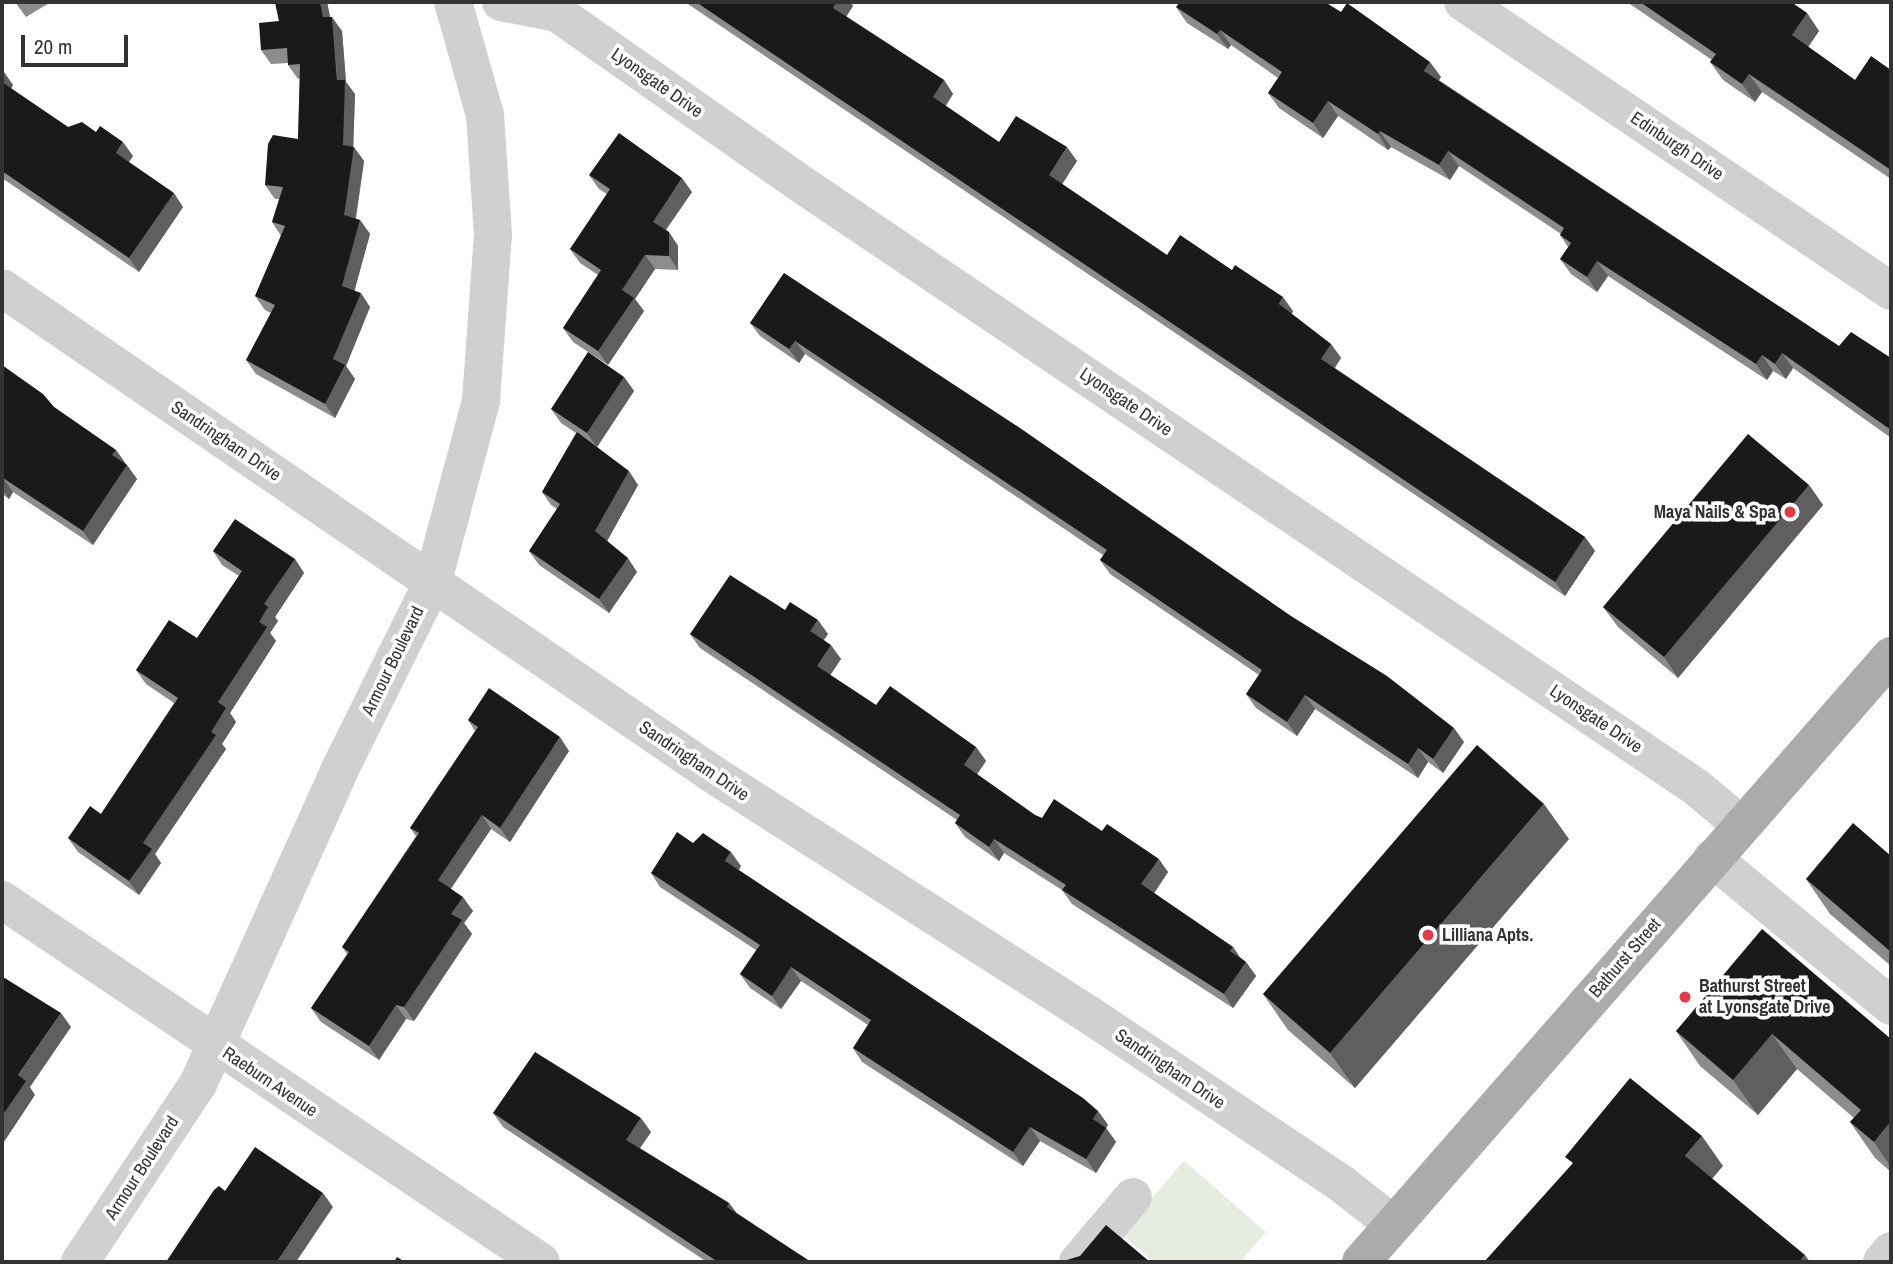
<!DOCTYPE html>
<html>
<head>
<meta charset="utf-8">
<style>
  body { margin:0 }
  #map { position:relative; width:1893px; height:1264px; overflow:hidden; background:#fff; font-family:"Archivo Narrow",sans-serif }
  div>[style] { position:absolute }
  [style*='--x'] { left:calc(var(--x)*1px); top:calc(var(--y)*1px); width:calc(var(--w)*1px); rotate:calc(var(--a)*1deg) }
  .green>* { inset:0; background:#e6ecdf }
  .minor>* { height:38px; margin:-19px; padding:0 19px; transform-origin:19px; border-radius:19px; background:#d0d0d0 }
  .major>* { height:38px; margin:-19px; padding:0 19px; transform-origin:19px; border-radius:19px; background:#ababab }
  .wall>* { inset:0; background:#8c8c8c }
  .shaded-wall>* { inset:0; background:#5f5f5f }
  .building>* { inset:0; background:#1a1a1a }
  .dots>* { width:19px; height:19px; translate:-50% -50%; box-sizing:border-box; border:4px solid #fff; border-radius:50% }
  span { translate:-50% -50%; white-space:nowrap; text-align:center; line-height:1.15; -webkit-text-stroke:7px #fff; paint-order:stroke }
  .street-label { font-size:18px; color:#333 }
  .poi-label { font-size:18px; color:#333; font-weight:700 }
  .right { translate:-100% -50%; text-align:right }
  .left { translate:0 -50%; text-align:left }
  .frame { position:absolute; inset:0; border:4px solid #333; pointer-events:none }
  .scale { position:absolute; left:21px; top:35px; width:107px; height:32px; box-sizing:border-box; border:4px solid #333; border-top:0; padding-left:9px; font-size:21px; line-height:24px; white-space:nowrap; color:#333; -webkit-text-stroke:5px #fff; paint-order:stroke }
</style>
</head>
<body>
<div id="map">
  <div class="green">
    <div style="clip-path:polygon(1184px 1161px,1266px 1232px,1240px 1262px,1153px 1262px,1121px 1234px)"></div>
  </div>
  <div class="minor">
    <div style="--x:501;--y:2;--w:57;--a:11.1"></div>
    <div style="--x:557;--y:13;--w:305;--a:35"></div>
    <div style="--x:807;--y:188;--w:1072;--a:33.97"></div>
    <div style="--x:1696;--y:787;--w:59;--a:40.2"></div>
    <div style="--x:1463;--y:2;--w:516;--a:34.03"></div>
    <div style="--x:2;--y:288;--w:859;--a:34.37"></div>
    <div style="--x:711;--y:773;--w:451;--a:32.6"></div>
    <div style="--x:1091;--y:1016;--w:303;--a:33.8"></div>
    <div style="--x:1343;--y:1185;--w:63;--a:38"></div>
    <div style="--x:1712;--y:858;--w:232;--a:39.6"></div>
    <div style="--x:2;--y:900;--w:649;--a:33.89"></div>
    <div style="--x:80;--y:1262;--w:214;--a:-56.5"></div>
    <div style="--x:198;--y:1084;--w:343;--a:-65.7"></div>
    <div style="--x:339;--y:771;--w:209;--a:-63.6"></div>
    <div style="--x:432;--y:584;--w:189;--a:-75"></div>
    <div style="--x:481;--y:401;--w:166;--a:-85.9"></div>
    <div style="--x:493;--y:235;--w:120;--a:-93.8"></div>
    <div style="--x:485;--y:115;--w:117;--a:-105.8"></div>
    <div style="--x:1078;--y:1262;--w:85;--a:-49.8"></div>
    <div style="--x:1882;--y:1262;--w:14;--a:-51"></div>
  </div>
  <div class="major">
    <div style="--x:1361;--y:1262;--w:805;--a:-48.83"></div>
  </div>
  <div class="wall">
    <div style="clip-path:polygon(15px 2px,51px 2px,26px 17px)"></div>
    <div style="clip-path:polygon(275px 2px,327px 2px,330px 17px,342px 31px,346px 82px,355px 94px,353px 147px,364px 161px,356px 219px,360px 220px,370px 234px,354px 291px,370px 307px,346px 366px,355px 379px,335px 418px,256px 374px,246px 360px,271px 313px,265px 310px,255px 296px,281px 236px,272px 222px,279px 199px,275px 199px,265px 185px,298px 139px,300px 78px,298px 79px,288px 65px,288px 63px,271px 64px,261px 50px,279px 21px)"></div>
    <div style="clip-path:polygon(685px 2px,850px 2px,853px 6px,846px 16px,944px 80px,953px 94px,946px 106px,999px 142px,1077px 161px,1062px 184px,1167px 255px,1293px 311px,1292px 314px,1331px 344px,1341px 358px,1335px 368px,1585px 537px,1595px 551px,1565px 596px)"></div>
    <div style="clip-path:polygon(1627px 2px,1794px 2px,1794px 4px,1807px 13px,1819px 31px,1808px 47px,1855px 80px,1891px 70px,1891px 179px,1762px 92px,1755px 102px,1723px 80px,1710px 62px,1712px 60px)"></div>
    <div style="clip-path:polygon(1176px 7px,1441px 77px,1439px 80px,1839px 346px,1891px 358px,1891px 438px,1793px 368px,1786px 379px,1773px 371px,1767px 380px,1608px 276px,1597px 292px,1571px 274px,1560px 259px,1568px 247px,1560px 235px,1561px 234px,1459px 166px,1450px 180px,1391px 147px,1388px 150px,1338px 116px,1323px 138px,1279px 108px,1268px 93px,1278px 78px,1231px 45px,1228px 49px,1187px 23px)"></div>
    <div style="clip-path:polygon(2px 70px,13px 85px,11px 89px,68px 127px,133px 156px,129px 162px,183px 207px,139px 272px,2px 178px)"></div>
    <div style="clip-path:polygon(589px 175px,692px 192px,666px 230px,669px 232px,678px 246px,678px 270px,655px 269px,635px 299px,644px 311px,608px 365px,573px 342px,563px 328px,598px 275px,580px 263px,570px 249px,607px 194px,599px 189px)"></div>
    <div style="clip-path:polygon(784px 273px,1464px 742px,1443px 773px,1428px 762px,1418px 778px,1315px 709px,1297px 736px,1256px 708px,1246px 694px,1259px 675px,1110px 574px,1100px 560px,1103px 555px,805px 354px,799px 363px,760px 336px,750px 323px)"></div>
    <div style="clip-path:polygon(2px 365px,54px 407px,116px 450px,137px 479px,93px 545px,13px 492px,9px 499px,2px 494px)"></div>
    <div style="clip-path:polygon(624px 377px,634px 391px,597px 447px,638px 485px,607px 541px,637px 572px,609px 613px,539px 565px,529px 551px,557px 509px,551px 505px,542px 492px,576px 433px,561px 423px,551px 409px)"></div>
    <div style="clip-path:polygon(1809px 485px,1823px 505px,1678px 678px,1618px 627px,1603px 607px)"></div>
    <div style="clip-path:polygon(213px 551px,295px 559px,304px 573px,275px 617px,278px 621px,270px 633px,276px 641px,230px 713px,236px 722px,222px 744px,226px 749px,155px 854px,161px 863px,139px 895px,78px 852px,68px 838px,101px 814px,174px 703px,146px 684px,136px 670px,197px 638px,239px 576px,222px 565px)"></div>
    <div style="clip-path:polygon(785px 610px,828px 634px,824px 640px,841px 659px,830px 675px,876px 705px,976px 747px,986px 761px,977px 774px,1035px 815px,1042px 818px,1102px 831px,1168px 872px,1154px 893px,1233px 947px,1240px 957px,1246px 962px,1256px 976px,1233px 1008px,1072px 904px,1062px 890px,1004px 853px,999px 861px,965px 837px,955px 823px,957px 820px,700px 648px,690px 634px)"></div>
    <div style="clip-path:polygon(468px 720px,569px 751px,510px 842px,491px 829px,451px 889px,473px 911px,464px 923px,472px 934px,414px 1021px,406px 1019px,379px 1060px,321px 1022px,311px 1008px,347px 954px,342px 947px,416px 836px,410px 828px,475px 731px)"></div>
    <div style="clip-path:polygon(1569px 839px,1355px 1088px,1288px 1030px,1263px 994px)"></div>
    <div style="clip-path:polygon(693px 843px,741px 866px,739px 870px,1098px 1111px,1108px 1125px,1106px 1128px,1116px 1142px,1096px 1173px,1040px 1141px,1023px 1166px,862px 1062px,853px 1048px,868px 1025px,801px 981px,781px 1009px,750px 988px,740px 974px,756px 950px,660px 887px,651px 873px)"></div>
    <div style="clip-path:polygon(1891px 856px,1891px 966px,1830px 914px,1806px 879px)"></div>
    <div style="clip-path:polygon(1676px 1031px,1891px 1039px,1891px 1172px,1875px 1158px,1850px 1122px,1854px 1118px,1797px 1069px,1758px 1115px,1700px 1066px)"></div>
    <div style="clip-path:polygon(493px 1113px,651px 1132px,640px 1148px,729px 1203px,737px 1213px,811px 1262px,707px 1262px,503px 1127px)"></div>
  </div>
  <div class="shaded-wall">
    <div style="clip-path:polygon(320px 2px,327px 2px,333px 31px,323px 17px)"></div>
    <div style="clip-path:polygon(837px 2px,850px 2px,853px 6px,843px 22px,833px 8px)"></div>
    <div style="clip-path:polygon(1807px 13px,1819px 31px,1804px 53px,1792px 35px)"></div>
    <div style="clip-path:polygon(332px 17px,342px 31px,346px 82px,355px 94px,353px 156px,354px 147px,364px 161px,354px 229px,344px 215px,343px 145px)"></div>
    <div style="clip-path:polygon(1220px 30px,1231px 45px,1228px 49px,1217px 34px)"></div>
    <div style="clip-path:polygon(1430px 62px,1441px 77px,1435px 86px,1424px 71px)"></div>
    <div style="clip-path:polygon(4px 72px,13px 85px,8px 94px,2px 85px,2px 74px)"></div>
    <div style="clip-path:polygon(1749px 74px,1762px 92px,1755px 102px,1742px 84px)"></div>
    <div style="clip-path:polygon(944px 80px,953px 94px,942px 111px,933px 97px)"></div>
    <div style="clip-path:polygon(1328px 101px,1338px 116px,1323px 138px,1313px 123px)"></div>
    <div style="clip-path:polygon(1380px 131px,1391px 147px,1388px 150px,1378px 134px)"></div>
    <div style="clip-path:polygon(123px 142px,133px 156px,125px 167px,116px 153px)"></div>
    <div style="clip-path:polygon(1067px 147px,1077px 161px,1059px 189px,1049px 175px)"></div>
    <div style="clip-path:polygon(1448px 151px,1459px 166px,1450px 180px,1439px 165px)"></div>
    <div style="clip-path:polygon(682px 178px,692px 192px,662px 235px,653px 222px)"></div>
    <div style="clip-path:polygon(174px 193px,183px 207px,139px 272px,129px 258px)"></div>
    <div style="clip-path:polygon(360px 220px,370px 234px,352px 300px,342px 286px)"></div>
    <div style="clip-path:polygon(669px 232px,678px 246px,678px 270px,669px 256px)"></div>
    <div style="clip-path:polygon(645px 255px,655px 269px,635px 299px,644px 311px,608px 365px,598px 351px,622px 290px)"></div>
    <div style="clip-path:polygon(1597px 261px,1608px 276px,1597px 292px,1587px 277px)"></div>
    <div style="clip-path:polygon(361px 293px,370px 307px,346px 366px,355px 379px,335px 418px,325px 404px,333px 359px)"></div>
    <div style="clip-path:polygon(1283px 297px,1293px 311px,1289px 318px,1279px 304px)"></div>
    <div style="clip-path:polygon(795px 341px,805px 354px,799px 363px,789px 349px)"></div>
    <div style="clip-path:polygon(1331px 344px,1341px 358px,1331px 373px,1321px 359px)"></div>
    <div style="clip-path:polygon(1782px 353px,1793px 368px,1786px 379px,1775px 364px)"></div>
    <div style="clip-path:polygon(1762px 355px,1773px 371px,1767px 380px,1756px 364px)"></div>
    <div style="clip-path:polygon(624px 377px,634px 391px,597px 447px,587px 433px)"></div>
    <div style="clip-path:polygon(116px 450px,125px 463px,121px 469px,112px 455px)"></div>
    <div style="clip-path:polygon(127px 465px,137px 479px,93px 545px,83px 531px)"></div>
    <div style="clip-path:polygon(629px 471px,638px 485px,605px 545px,595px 531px)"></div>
    <div style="clip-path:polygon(3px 478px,13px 492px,9px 499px,2px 489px,2px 481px)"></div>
    <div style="clip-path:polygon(1809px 485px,1823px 505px,1678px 678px,1664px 657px)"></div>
    <div style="clip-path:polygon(1585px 537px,1595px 551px,1565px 596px,1555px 582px)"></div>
    <div style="clip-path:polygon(628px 558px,637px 572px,609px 613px,599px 599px)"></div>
    <div style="clip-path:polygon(295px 559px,304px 573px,275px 617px,278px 621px,270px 633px,276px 641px,230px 713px,236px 722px,222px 744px,226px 749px,155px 854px,161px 863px,139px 895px,129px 881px,143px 843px,211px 732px,218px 702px,264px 604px)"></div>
    <div style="clip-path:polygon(818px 620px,828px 634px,820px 645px,810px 631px)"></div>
    <div style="clip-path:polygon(831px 645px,841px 659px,827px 680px,817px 666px)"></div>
    <div style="clip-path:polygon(1305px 695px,1315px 709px,1297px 736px,1287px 722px)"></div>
    <div style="clip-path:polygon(1454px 728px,1464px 742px,1443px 773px,1433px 759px)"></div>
    <div style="clip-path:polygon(560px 737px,569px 751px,510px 842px,500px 828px)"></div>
    <div style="clip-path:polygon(976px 747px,986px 761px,974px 779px,964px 765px)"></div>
    <div style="clip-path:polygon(1418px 748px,1428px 762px,1418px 778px,1408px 764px)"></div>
    <div style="clip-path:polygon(1544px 804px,1569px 839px,1355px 1088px,1330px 1053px)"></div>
    <div style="clip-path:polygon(482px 815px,491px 829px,447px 894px,438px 880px)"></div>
    <div style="clip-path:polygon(994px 839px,1004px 853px,999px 861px,989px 847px)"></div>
    <div style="clip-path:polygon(731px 852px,741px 866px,735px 875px,725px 861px)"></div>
    <div style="clip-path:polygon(1159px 859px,1168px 872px,1151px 898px,1141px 884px)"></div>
    <div style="clip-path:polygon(463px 897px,473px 911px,464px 923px,472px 934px,414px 1021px,404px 1007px,451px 914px)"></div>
    <div style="clip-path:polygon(1233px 947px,1242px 961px,1230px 951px)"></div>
    <div style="clip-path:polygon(1246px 962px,1256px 976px,1233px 1008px,1224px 994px)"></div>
    <div style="clip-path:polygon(791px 967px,801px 981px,781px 1009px,772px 996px)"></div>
    <div style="clip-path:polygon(396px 1005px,406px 1019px,379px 1060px,369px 1046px)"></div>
    <div style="clip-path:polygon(61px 1013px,71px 1027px,30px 1087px,35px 1095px,2px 1145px,2px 1116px,18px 1075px)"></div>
    <div style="clip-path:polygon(1772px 1034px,1797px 1069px,1758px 1115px,1733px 1080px)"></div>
    <div style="clip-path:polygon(1098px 1111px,1108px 1125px,1103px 1133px,1093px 1119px)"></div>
    <div style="clip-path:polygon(641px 1118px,651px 1132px,636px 1154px,626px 1140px)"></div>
    <div style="clip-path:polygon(1891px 1121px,1891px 1167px,1874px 1142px)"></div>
    <div style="clip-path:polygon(1030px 1127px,1040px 1141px,1023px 1166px,1013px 1152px)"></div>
    <div style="clip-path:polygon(1106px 1128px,1116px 1142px,1096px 1173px,1086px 1159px)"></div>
    <div style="clip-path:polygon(1702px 1136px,1723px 1166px,1706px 1186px,1685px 1156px)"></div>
    <div style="clip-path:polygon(323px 1193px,333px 1207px,296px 1262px,277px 1262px)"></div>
    <div style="clip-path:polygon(729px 1203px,739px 1217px,727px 1207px)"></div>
    <div style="clip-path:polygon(1805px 1255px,1810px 1262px,1799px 1262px)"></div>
  </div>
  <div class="building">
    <div style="clip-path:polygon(275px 2px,320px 2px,323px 17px,332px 17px,337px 80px,345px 80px,343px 145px,354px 147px,344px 215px,360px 220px,342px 286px,361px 293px,333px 359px,345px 365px,325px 404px,246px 360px,275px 305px,255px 296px,285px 226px,272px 222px,283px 187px,265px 185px,268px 144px,273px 135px,298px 139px,300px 64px,288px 65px,287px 48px,261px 50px,259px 23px,279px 21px)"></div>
    <div style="clip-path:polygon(696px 2px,837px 2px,833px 8px,944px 80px,933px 97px,999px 142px,1016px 116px,1067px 147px,1049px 175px,1167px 255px,1180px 235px,1232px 270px,1235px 265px,1283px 297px,1279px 304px,1331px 344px,1321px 359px,1585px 537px,1555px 582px)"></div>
    <div style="clip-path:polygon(1180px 2px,1325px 2px,1341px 12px,1347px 3px,1430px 62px,1424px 71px,1839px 346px,1851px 332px,1891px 358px,1891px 430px,1782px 353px,1775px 364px,1762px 355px,1756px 364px,1597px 261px,1587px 277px,1560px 259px,1571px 243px,1560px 235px,1564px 228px,1448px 151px,1439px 165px,1380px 131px,1378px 134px,1328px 101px,1313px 123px,1268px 93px,1282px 72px,1220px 30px,1217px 34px,1176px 7px)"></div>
    <div style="clip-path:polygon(1640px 2px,1791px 2px,1807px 13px,1792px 35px,1855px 80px,1871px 56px,1891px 70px,1891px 170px,1749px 74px,1742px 84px,1710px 62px,1716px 54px)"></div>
    <div style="clip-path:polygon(2px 82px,68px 127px,82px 122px,96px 132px,100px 126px,123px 142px,116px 153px,174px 193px,129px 258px,2px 171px)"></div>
    <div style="clip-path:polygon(619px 133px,682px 178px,653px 222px,669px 232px,669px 256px,645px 255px,622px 290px,634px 298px,598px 351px,563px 328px,601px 270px,570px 249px,610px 189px,589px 175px)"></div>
    <div style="clip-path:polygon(784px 273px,1020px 428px,1291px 616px,1387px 676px,1454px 728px,1433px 759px,1418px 748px,1408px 764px,1305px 695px,1287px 722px,1246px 694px,1262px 670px,1100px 560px,1107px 550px,795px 341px,789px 349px,750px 323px)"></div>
    <div style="clip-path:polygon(588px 352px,624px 377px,587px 433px,551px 409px)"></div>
    <div style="clip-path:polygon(2px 365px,43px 394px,54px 407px,116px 450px,112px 455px,127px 465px,83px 531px,3px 478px,2px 481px)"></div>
    <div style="clip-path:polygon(577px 432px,629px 471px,595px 531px,628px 558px,599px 599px,529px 551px,560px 504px,542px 492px)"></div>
    <div style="clip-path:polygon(1748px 434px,1809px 485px,1664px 657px,1603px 607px)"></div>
    <div style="clip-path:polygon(235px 519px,295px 559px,264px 604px,268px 607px,259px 622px,267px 627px,218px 702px,226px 708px,211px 732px,216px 735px,143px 843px,152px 849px,129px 881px,68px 838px,90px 806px,101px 814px,178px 698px,136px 670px,169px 620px,197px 638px,242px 571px,213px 551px)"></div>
    <div style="clip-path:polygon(730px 575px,785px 610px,790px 602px,818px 620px,810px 631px,831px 645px,817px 666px,876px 705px,890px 686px,976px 747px,964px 765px,1035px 815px,1042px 818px,1054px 799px,1102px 831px,1107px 824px,1159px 859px,1141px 884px,1233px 947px,1230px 951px,1246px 962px,1224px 994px,1062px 890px,1066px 885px,994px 839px,989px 847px,955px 823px,960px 815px,690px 634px)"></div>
    <div style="clip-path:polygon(489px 688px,560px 737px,500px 828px,482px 815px,438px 880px,463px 897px,451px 914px,462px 920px,404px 1007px,396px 1005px,369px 1046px,311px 1008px,349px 952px,342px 947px,419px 833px,410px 828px,478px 727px,468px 720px)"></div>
    <div style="clip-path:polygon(1477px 745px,1544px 804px,1330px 1053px,1263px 994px)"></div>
    <div style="clip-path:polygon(1853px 823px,1891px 856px,1891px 952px,1806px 879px)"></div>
    <div style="clip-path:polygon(677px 832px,693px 843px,703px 833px,731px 852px,725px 861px,1083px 1098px,1098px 1111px,1093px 1119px,1106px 1128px,1086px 1159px,1030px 1127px,1013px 1152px,853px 1048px,871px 1020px,791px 967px,772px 996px,740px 974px,760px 945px,651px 873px)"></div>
    <div style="clip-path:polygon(1762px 929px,1891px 1039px,1891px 1121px,1874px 1142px,1850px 1122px,1861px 1110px,1772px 1034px,1733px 1080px,1676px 1031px)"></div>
    <div style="clip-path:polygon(3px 977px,61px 1013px,18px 1075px,26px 1081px,2px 1116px,2px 1024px,4px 1021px,2px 1019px,2px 978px)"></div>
    <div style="clip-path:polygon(535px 1052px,641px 1118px,626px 1140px,729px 1203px,727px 1207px,811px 1262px,718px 1262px,493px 1113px)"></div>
    <div style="clip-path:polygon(1630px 1078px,1702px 1136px,1685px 1156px,1805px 1255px,1799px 1262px,1484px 1262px,1573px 1163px,1565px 1157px)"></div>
    <div style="clip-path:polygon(255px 1147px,323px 1193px,277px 1262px,166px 1262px,214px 1190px,219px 1186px,225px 1191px)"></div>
    <div style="clip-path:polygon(1106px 1225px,1150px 1262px,1060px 1262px,1080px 1256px)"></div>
    <div style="clip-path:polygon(397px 1257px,405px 1262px,394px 1262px)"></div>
  </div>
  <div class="dots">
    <div style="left:1790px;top:512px;background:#e63946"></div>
    <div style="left:1428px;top:935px;background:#e63946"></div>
    <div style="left:1685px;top:997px;background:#e63946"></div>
  </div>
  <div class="street-label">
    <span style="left:657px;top:83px;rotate:35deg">Lyonsgate Drive</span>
    <span style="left:1677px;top:146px;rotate:34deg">Edinburgh Drive</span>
    <span style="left:1126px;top:402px;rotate:34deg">Lyonsgate Drive</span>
    <span style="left:226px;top:441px;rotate:34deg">Sandringham Drive</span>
    <span style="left:393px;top:661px;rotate:-64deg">Armour Boulevard</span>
    <span style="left:1596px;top:719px;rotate:34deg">Lyonsgate Drive</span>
    <span style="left:694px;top:761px;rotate:34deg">Sandringham Drive</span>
    <span style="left:1625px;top:958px;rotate:-49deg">Bathurst Street</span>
    <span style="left:1170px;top:1069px;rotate:34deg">Sandringham Drive</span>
    <span style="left:270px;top:1082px;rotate:34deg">Raeburn Avenue</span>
    <span style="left:142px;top:1168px;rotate:-57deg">Armour Boulevard</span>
  </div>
  <div class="poi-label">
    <span class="right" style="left:1776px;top:512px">Maya Nails &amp; Spa</span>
    <span class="left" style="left:1442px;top:935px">Lilliana Apts.</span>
    <span class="left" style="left:1699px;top:997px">Bathurst Street<br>at Lyonsgate Drive</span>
  </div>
  <div class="frame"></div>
  <div class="scale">20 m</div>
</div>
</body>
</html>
